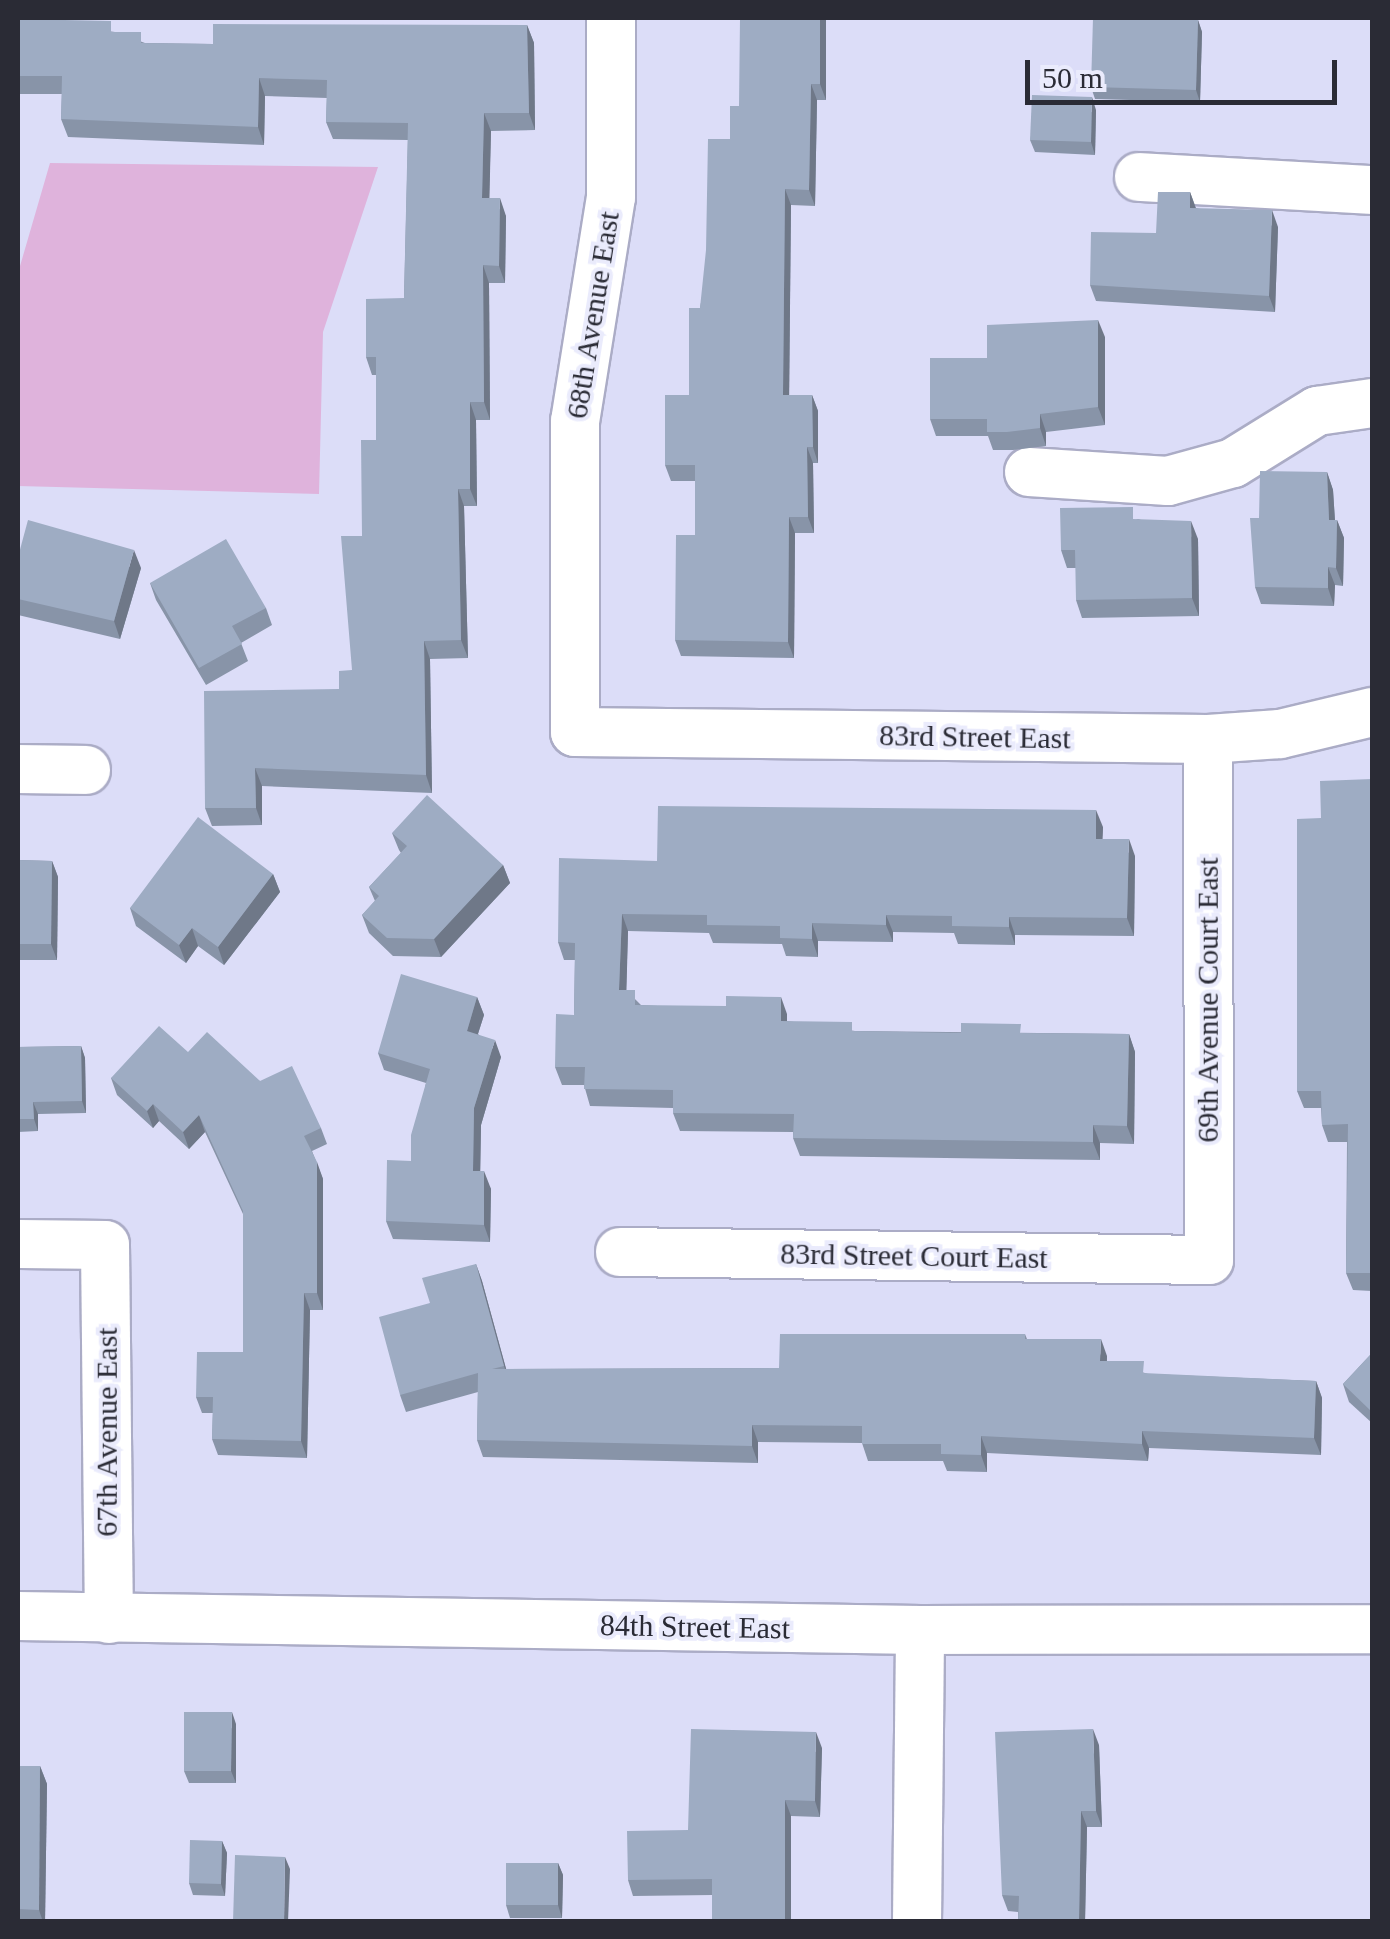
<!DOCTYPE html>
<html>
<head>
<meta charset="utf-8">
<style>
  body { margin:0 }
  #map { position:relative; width:1390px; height:1939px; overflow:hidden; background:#dcddf8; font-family:"Times New Roman",serif }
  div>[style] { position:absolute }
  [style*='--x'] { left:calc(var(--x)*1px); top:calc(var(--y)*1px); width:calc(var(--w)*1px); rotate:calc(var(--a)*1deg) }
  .green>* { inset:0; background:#dfb3dc }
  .roads { filter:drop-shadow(2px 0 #abacc6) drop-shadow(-2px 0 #abacc6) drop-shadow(0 2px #abacc6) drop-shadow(0 -2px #abacc6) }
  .minor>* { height:48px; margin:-24px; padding:0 24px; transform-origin:24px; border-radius:24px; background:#fff }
  .wall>* { inset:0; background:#8894a8 }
  .shaded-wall>* { inset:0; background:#6f7888 }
  .building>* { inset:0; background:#9eacc3 }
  span { translate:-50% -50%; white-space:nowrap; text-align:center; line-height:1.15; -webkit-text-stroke:8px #eaebfc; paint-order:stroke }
  .street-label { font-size:30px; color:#2a2b35 }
  .frame { position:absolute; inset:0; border:20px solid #2a2b35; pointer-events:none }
  .scale { position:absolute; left:1025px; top:60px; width:312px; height:45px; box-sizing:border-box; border:5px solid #2a2b35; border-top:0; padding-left:12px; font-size:30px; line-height:35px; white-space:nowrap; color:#2a2b35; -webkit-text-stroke:8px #eaebfc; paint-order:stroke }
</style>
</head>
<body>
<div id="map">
  <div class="green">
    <div style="clip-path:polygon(50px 163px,378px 167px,323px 332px,319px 494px,18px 486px,18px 273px)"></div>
  </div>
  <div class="roads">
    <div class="minor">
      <div style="--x:611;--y:18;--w:179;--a:90"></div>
      <div style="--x:611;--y:197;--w:227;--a:99.1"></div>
      <div style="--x:575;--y:421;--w:311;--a:90"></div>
      <div style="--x:575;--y:732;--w:633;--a:0.63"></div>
      <div style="--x:1208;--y:739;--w:72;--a:-4"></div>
      <div style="--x:1280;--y:734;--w:95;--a:-13.4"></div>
      <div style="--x:1139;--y:177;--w:233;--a:3.2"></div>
      <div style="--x:1029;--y:472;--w:139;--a:3.7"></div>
      <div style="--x:1168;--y:481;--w:67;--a:-15.5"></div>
      <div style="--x:1233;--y:463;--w:99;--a:-31.8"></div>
      <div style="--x:1317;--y:411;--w:56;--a:-8.3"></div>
      <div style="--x:18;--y:769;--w:68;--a:0.8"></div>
      <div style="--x:18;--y:1244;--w:87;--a:0.7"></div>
      <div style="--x:105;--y:1245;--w:374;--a:89.4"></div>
      <div style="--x:620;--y:1252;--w:589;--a:0.78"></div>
      <div style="--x:1209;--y:1260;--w:521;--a:-90.11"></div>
      <div style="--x:18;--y:1616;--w:902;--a:0.89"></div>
      <div style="--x:920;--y:1630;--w:452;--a:-0.1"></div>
      <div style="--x:917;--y:1922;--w:292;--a:-89.4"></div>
    </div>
  </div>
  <div class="wall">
    <div style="clip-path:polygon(826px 18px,826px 100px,817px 100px,815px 206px,791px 205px,789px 395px,812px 395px,818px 411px,818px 463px,813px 463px,814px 533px,795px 533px,794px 658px,681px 656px,675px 640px,695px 535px,695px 481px,671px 481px,665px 465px,689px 395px,700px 308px,730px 139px,739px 106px)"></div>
    <div style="clip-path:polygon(18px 19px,115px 32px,145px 43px,213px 44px,527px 25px,534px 43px,535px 130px,491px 131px,489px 198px,506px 216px,505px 283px,489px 283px,490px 420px,476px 420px,477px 506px,464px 506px,468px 658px,430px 659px,432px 793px,262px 786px,262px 825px,212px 826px,205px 808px,339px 689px,352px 670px,362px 536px,376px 440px,376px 375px,372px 375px,366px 357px,404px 298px,408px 140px,333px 139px,326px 122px,327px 98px,265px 96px,264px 145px,68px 137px,61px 119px,62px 94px,18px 94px)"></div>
    <div style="clip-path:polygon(1198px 20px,1202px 32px,1200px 102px,1095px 99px,1091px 87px)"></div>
    <div style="clip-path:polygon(1096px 110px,1095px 155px,1035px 152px,1030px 140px)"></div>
    <div style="clip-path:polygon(1190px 192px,1196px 208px,1278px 227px,1275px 312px,1096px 301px,1090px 285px,1156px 233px)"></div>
    <div style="clip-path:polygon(1105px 337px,1105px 425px,1046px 432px,1046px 446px,1013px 450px,993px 450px,988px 436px,936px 436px,930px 419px,987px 358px)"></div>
    <div style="clip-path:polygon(1327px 472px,1333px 490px,1335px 520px,1337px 520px,1344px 538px,1343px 586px,1335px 585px,1334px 606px,1261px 604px,1255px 587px,1259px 518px)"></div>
    <div style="clip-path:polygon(1138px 519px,1198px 539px,1199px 616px,1082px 618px,1076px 600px,1076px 568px,1067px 568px,1061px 550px)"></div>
    <div style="clip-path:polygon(18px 557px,141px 568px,120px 639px,18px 615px)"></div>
    <div style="clip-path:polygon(150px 583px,266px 608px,272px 625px,241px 643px,248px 661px,206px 685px,156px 600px)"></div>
    <div style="clip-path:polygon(1372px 779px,1372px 1291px,1353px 1290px,1346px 1273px,1347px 1142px,1328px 1142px,1322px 1125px,1321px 1108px,1304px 1108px,1297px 1091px,1321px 818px)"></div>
    <div style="clip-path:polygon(1103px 827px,1102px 839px,1135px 856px,1134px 936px,1015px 935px,1015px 945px,958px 944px,954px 933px,893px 932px,893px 942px,818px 941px,818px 957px,786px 956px,782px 944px,713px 943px,709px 933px,628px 931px,626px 990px,641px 1005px,787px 1014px,787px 1021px,855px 1031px,1129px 1034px,1135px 1052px,1134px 1144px,1100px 1143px,1100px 1160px,800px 1156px,793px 1138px,793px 1132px,680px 1131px,673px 1113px,673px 1108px,590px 1106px,584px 1085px,562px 1085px,555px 1067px,574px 1015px,575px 960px,564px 960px,558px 942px,657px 861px)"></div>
    <div style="clip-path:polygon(392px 833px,503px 865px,510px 883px,441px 957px,393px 956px,369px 933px,362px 915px,375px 901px,369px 887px,401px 853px,399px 850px)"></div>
    <div style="clip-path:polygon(18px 860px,52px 861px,58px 877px,57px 960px,18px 960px)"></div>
    <div style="clip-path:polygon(273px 874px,280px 892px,224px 965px,198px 946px,186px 963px,136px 926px,130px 908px)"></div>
    <div style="clip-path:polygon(477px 997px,484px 1015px,478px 1034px,501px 1057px,481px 1125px,480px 1171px,491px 1189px,490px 1242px,393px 1239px,386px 1221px,411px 1161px,426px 1083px,384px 1070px,378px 1053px)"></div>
    <div style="clip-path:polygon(81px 1046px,85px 1058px,86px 1113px,38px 1114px,38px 1131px,18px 1132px,18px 1047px)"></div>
    <div style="clip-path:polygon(188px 1052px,260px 1081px,321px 1128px,327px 1144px,312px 1151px,323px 1179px,323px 1310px,310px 1310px,307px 1458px,218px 1455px,212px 1439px,213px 1413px,202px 1413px,196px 1397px,243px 1352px,243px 1214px,205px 1132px,189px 1149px,159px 1121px,153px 1128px,117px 1095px,111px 1078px)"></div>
    <div style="clip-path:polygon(476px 1264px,482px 1281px,506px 1369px,779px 1368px,1025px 1334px,1027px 1339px,1107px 1356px,1107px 1361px,1148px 1374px,1316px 1381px,1322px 1398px,1321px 1455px,1149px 1448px,1148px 1461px,987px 1453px,987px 1472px,947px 1471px,943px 1461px,868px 1461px,862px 1443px,758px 1442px,758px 1463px,483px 1457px,477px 1440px,478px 1392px,406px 1412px,400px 1395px,430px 1303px)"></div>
    <div style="clip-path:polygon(1372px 1353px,1372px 1423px,1349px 1402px,1343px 1384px)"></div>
    <div style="clip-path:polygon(236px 1724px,236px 1783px,189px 1783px,184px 1771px)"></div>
    <div style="clip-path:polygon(1099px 1745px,1102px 1827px,1087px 1827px,1085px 1922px,1018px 1922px,1018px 1912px,1008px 1911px,1002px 1895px)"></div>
    <div style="clip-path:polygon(822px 1748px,820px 1817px,791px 1816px,791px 1922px,712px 1922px,712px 1895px,633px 1896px,628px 1880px,688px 1830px)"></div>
    <div style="clip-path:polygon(18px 1766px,40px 1766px,47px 1784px,45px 1922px,18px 1922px)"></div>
    <div style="clip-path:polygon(222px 1841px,227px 1853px,225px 1896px,193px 1895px,189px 1883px)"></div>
    <div style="clip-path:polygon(558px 1863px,563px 1875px,562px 1918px,510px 1918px,506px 1905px)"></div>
  </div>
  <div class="shaded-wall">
    <div style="clip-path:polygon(820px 18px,826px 18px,826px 100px,820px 84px)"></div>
    <div style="clip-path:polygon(1198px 20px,1202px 32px,1200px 102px,1196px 90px)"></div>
    <div style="clip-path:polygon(527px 25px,534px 43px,535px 130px,529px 113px)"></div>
    <div style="clip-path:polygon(259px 78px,265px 96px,264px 145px,258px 127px)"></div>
    <div style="clip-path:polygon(811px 84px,817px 100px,815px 206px,809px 190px)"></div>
    <div style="clip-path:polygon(1092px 97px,1096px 110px,1095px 155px,1091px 142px)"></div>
    <div style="clip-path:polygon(484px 113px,491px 131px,489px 216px,482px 198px)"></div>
    <div style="clip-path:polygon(785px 189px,791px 205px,789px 411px,783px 395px)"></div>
    <div style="clip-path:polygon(1190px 192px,1196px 209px,1190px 208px)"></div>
    <div style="clip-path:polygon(500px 198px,506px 216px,505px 283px,499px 266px)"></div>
    <div style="clip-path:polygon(1272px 210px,1278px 227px,1275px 312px,1269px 296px)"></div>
    <div style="clip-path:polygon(483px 265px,489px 283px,490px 420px,484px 402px)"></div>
    <div style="clip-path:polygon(1098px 320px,1105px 337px,1105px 425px,1098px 407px)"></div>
    <div style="clip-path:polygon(812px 395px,818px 411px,818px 463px,813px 447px)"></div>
    <div style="clip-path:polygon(470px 402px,476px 420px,477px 506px,470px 489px)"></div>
    <div style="clip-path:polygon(1040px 414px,1046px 432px,1046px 446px,1040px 428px)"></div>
    <div style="clip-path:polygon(807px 447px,813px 463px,814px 533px,808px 517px)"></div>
    <div style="clip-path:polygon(1327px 472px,1333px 490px,1336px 538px,1329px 520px)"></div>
    <div style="clip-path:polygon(458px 489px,464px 506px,468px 658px,461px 640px)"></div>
    <div style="clip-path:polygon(789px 517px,795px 533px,794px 658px,788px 642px)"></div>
    <div style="clip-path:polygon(1337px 520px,1344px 538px,1343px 586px,1336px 568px)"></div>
    <div style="clip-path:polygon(1191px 521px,1198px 539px,1199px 616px,1192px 598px)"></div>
    <div style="clip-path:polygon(134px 550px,141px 568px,120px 639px,114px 621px)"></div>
    <div style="clip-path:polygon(1328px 567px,1335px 585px,1334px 606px,1328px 588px)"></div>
    <div style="clip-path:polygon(424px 641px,430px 659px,432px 793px,426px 775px)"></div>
    <div style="clip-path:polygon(255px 768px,262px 786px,262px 825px,256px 808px)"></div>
    <div style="clip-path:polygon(1096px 810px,1103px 827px,1102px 856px,1096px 839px)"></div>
    <div style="clip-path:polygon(1129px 839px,1135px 856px,1134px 936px,1127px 918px)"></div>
    <div style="clip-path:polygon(52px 861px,58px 877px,57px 960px,51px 944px)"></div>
    <div style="clip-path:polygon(503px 865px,510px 883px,441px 957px,434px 939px)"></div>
    <div style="clip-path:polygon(273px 874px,280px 892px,224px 965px,218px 947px)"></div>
    <div style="clip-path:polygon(622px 914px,628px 931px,626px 1007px,619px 990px)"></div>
    <div style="clip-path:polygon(886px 915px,893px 932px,893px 942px,886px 925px)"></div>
    <div style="clip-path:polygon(1009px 917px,1015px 935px,1015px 945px,1009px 927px)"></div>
    <div style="clip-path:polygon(812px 923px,818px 941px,818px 957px,812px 939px)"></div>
    <div style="clip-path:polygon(192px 928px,198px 946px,186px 963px,179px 945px)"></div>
    <div style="clip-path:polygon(477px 997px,484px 1015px,473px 1049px,467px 1031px)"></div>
    <div style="clip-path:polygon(781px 997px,787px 1014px,787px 1039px,781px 1021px)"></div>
    <div style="clip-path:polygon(1129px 1034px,1135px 1052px,1134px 1144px,1127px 1126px)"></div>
    <div style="clip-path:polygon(495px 1040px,501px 1057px,481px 1125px,480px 1189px,473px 1171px,474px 1108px)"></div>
    <div style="clip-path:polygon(81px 1046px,85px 1058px,86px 1113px,82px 1101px)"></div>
    <div style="clip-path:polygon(33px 1102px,38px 1114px,38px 1131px,34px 1119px)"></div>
    <div style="clip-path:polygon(153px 1104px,159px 1121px,153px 1128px,147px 1111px)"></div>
    <div style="clip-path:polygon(199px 1115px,205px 1132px,189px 1149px,183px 1132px)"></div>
    <div style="clip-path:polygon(1093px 1125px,1100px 1143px,1100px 1160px,1093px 1142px)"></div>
    <div style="clip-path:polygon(317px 1162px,323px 1179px,323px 1310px,317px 1293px)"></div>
    <div style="clip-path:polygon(484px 1171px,491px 1189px,490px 1242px,484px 1225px)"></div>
    <div style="clip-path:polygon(476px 1264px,482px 1281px,510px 1383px,504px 1366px)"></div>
    <div style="clip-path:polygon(304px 1293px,310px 1310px,307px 1458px,301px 1441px)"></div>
    <div style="clip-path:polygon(1101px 1339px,1107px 1356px,1106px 1378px,1100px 1361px)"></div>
    <div style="clip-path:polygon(1316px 1381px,1322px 1398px,1321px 1455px,1314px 1438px)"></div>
    <div style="clip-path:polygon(752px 1425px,758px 1442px,758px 1463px,752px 1446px)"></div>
    <div style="clip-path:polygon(1142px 1431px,1149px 1448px,1148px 1461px,1142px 1444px)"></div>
    <div style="clip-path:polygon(981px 1436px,987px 1453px,987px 1472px,981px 1455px)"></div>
    <div style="clip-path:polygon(232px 1712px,236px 1724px,236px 1783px,231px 1771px)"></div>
    <div style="clip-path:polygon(1093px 1729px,1099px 1745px,1102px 1827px,1096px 1811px)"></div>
    <div style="clip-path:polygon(816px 1732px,822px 1748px,820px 1817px,815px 1801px)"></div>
    <div style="clip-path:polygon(40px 1766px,47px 1784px,45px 1922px,43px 1922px,39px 1910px)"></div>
    <div style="clip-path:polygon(785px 1800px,791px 1816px,791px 1922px,785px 1922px)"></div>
    <div style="clip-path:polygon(1081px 1811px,1087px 1827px,1085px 1922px,1079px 1922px)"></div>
    <div style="clip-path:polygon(222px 1841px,227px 1853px,225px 1896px,221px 1884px)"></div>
    <div style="clip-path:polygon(285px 1857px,290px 1869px,288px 1922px,284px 1922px)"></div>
    <div style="clip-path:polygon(558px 1863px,563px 1875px,562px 1918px,558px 1905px)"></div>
  </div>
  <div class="building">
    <div style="clip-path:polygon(740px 18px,820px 18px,820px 84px,811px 84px,809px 190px,785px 189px,783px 395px,812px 395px,813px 447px,807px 447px,808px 517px,789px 517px,788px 642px,675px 640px,676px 535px,695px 535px,695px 465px,665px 465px,665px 395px,689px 395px,689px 308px,700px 308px,706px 250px,708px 139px,730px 139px,730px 106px,739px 106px)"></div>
    <div style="clip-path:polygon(1093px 18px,1198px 20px,1196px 90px,1091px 87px)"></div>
    <div style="clip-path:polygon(18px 19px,111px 21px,111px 32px,141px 32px,141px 43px,213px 44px,213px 24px,527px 25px,529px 113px,484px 113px,482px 198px,500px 198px,499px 266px,483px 265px,484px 402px,470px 402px,470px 489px,458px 489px,461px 640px,424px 641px,426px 775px,255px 768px,256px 808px,205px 808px,204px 691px,339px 689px,339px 671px,352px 670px,341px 536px,362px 536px,361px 440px,376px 440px,376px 357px,366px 357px,366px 299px,404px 298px,408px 123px,326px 122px,327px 80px,259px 78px,258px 127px,61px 119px,62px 76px,18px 76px)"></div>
    <div style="clip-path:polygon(1032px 95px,1092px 97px,1091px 142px,1030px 140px)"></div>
    <div style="clip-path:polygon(1158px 192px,1190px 192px,1190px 208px,1272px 210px,1269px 296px,1090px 285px,1091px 232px,1156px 233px)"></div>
    <div style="clip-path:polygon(1098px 320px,1098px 407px,1040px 414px,1040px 428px,1007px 432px,987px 432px,987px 419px,930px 419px,930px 358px,987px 358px,987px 325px)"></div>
    <div style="clip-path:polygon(1260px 471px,1327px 472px,1329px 520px,1337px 520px,1336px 568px,1328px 567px,1328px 588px,1255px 587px,1250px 518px,1259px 518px)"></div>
    <div style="clip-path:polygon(1133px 507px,1133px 519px,1191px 521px,1192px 598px,1076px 600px,1075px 550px,1061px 550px,1060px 508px)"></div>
    <div style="clip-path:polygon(28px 520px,134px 550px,114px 621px,18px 599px,18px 557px)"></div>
    <div style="clip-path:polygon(226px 539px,266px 608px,232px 626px,242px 644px,199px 668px,150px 583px)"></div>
    <div style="clip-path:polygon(1372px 779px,1372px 1273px,1346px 1273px,1348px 1124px,1322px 1125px,1321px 1091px,1297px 1091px,1297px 819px,1321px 818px,1320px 781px)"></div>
    <div style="clip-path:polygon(427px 795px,503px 865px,434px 939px,387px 938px,362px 915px,379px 896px,369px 887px,407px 846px,392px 833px)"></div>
    <div style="clip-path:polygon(658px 806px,1096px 810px,1096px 839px,1129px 839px,1127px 918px,1009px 917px,1009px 927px,952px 926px,952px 916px,886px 915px,886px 925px,812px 923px,812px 939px,780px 938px,780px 926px,707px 925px,707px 915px,622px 914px,619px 990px,635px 990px,635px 1005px,726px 1006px,726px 996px,781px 997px,781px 1021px,852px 1022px,852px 1031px,961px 1033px,961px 1023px,1021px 1024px,1020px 1033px,1129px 1034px,1127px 1126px,1093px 1125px,1093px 1142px,793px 1138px,794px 1114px,673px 1113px,673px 1090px,584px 1089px,585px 1067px,555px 1067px,556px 1014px,574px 1015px,575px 943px,558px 942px,559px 858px,657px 861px)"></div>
    <div style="clip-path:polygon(198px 817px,273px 874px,218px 947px,192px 928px,179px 945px,130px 908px)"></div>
    <div style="clip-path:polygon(18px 860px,52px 861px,51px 944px,18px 944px)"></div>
    <div style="clip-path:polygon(401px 974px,477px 997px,467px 1031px,495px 1040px,474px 1108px,473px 1171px,484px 1171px,484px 1225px,386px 1221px,387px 1160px,411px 1161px,411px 1135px,430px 1069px,378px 1053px)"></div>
    <div style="clip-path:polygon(159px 1026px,188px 1052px,207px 1032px,260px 1081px,292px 1066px,321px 1128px,304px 1136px,317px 1162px,317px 1293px,304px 1293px,301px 1441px,212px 1439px,213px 1397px,196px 1397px,197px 1352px,243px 1352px,243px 1211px,199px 1115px,183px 1132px,153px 1104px,147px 1111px,111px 1078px)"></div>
    <div style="clip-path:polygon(81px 1046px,82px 1101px,33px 1102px,34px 1119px,18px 1119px,18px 1047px)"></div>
    <div style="clip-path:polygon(476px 1264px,504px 1366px,492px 1369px,779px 1368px,780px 1334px,1025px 1334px,1025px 1339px,1101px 1339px,1100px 1361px,1144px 1361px,1143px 1373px,1316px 1381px,1314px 1438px,1142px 1431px,1142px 1444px,981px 1436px,981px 1455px,941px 1454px,941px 1444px,862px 1444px,862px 1426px,752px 1425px,752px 1446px,477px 1440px,478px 1373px,400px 1395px,379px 1317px,430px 1303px,422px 1278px)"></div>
    <div style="clip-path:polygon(1372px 1353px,1372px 1412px,1343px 1384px)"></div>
    <div style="clip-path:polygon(184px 1712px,232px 1712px,231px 1771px,184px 1771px)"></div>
    <div style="clip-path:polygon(691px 1729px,816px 1732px,815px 1801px,785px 1800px,785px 1922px,712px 1922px,712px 1879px,628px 1880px,627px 1831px,688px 1830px)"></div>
    <div style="clip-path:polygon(1093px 1729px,1096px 1811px,1081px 1811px,1079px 1922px,1018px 1922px,1019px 1896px,1002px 1895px,995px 1732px)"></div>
    <div style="clip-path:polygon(18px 1766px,40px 1766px,39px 1910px,18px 1909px)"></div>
    <div style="clip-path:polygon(190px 1840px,222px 1841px,221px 1884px,189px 1883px)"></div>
    <div style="clip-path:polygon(235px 1855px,285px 1857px,284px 1922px,233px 1922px)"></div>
    <div style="clip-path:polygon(506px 1863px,558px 1863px,558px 1905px,506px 1905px)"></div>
  </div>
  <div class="street-label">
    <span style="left:593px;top:315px;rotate:-81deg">68th Avenue East</span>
    <span style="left:975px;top:737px;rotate:1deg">83rd Street East</span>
    <span style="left:1208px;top:1000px;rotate:-90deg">69th Avenue Court East</span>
    <span style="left:914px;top:1256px;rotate:1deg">83rd Street Court East</span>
    <span style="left:107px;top:1432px;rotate:-90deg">67th Avenue East</span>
    <span style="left:695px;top:1627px;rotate:1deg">84th Street East</span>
  </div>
  <div class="frame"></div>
  <div class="scale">50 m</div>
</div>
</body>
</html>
